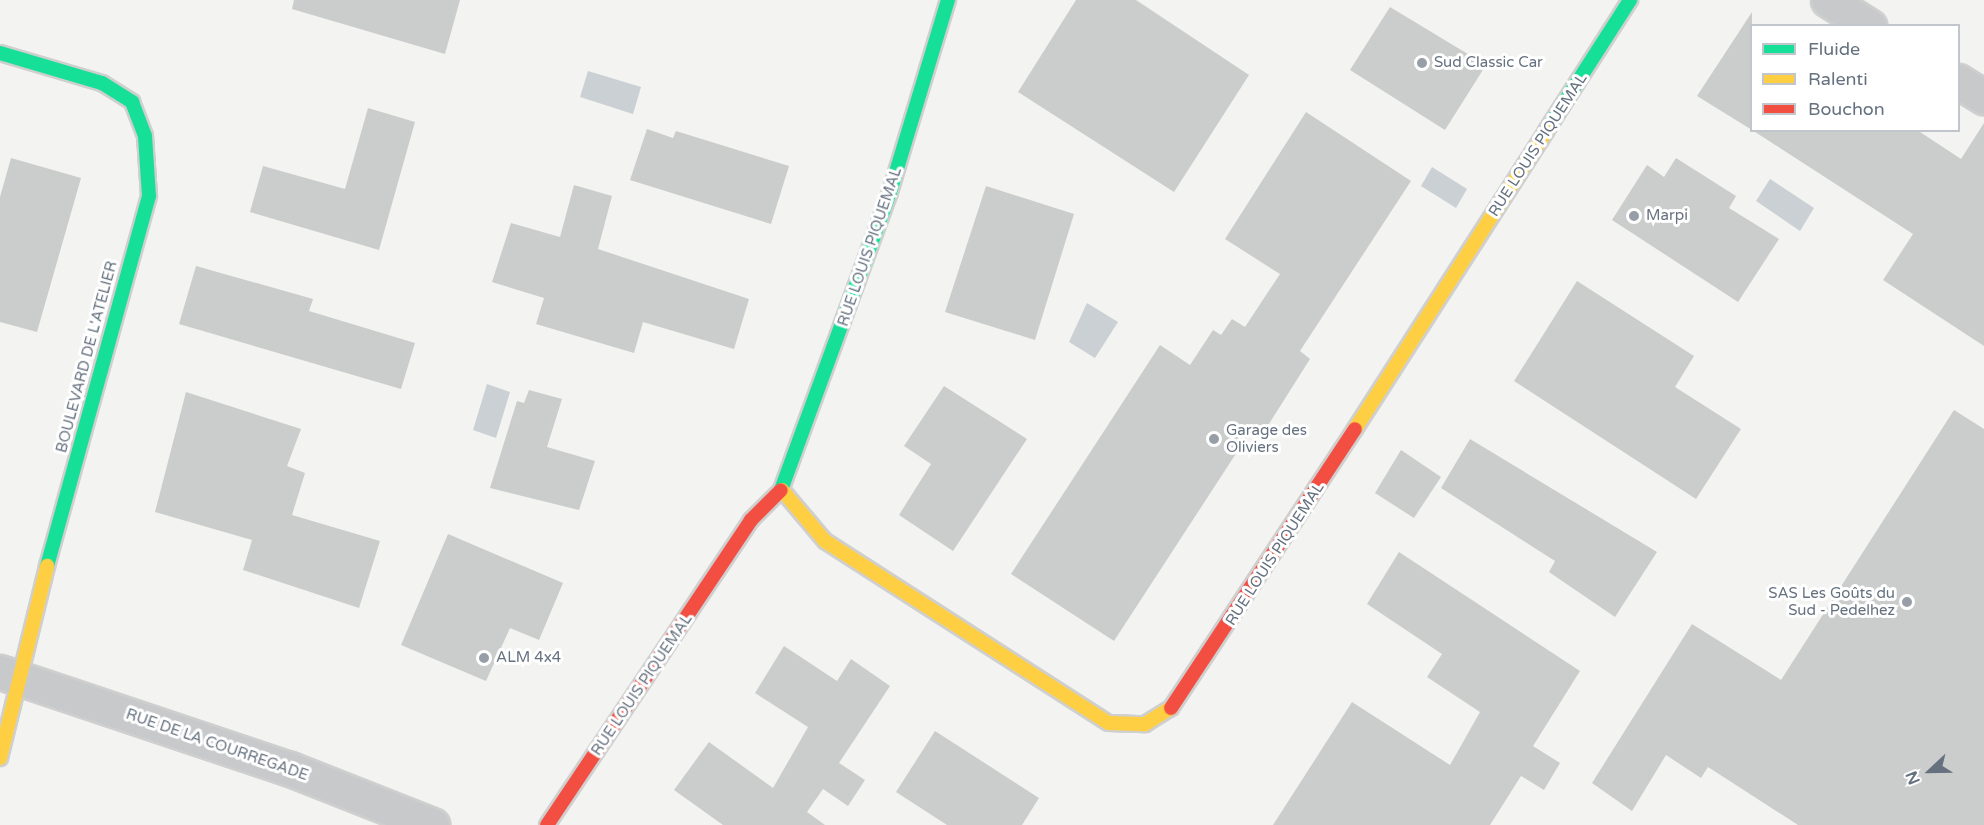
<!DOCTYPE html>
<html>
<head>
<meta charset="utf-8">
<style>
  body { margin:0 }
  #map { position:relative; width:1984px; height:825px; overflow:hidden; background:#f3f3f1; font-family:"Varela Round",sans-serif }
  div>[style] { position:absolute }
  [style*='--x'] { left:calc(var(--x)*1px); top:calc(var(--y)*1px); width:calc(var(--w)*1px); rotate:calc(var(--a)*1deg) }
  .water>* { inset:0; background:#cad0d4 }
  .building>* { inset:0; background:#cbcccc }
  .roads { filter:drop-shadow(2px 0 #cfcfcf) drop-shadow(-2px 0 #cfcfcf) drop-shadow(0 2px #cfcfcf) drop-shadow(0 -2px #cfcfcf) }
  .street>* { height:33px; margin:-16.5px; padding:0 16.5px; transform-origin:16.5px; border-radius:16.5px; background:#c8c9cb }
  .fast>* { height:14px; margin:-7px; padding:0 7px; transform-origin:7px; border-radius:7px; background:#16e098 }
  .slow>* { height:14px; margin:-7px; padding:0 7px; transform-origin:7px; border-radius:7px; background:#ffcf43 }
  .jam>* { height:14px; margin:-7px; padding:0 7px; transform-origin:7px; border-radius:7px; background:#f24e42 }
  .dots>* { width:16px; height:16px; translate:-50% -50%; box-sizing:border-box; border:3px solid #fff; border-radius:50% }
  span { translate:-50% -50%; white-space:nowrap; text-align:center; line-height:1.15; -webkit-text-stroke:6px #fff; paint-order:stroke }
  .poi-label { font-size:15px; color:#65717f }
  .left { translate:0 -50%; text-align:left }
  .right { translate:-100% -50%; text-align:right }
  .street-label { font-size:15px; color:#65717f }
  .legend { position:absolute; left:1750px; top:24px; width:210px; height:108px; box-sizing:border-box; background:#fff; border:2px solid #c1c6cc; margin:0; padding:8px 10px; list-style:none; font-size:18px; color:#65717f }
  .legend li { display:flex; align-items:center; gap:12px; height:30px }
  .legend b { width:30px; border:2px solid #c1c6cc }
  .north { position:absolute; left:1900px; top:741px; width:60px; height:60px; -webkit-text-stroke:4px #fff; paint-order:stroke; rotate:248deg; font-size:16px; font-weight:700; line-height:24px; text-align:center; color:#65717f }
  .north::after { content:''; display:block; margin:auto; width:21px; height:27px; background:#65717f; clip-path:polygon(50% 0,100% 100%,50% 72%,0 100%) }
</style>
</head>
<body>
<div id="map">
  <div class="water">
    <div style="clip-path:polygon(588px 71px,641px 87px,633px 114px,580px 97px)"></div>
    <div style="clip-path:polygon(1432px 167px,1467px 189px,1456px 208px,1421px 186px)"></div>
    <div style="clip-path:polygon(1770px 179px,1814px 208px,1800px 231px,1756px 201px)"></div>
    <div style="clip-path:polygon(1087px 303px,1118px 322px,1095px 358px,1069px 342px)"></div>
    <div style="clip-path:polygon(487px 384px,510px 392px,496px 438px,473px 430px)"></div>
  </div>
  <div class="building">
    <div style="clip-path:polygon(294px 0,460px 0,445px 54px,292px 9px)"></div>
    <div style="clip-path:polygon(1076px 0,1136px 0,1249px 75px,1174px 192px,1018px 92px)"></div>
    <div style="clip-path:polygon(1390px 7px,1486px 65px,1445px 130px,1350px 70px)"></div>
    <div style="clip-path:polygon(1752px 12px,1752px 130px,1697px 96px)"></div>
    <div style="clip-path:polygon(368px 108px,415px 122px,379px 250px,250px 212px,263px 166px,345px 189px)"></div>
    <div style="clip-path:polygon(1306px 112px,1411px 181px,1300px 351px,1310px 359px,1262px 435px,1252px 429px,1114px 641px,1011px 574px,1160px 345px,1190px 365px,1213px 330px,1221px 335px,1232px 319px,1245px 327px,1280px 274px,1225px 239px)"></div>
    <div style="clip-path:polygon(1984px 123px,1984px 346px,1883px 280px,1913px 234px,1752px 130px,1917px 130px,1961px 159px)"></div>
    <div style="clip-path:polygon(647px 129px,673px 138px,676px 131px,789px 166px,771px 224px,630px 180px)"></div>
    <div style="clip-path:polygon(11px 158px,81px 178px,37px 332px,0 322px,0 197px)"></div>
    <div style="clip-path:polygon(1676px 158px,1736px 196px,1729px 208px,1779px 239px,1738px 302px,1612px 220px,1647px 165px,1664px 177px)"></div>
    <div style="clip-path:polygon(574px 185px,612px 196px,598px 249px,749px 299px,734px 349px,643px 322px,634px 353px,536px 324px,544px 298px,492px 282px,511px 223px,560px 237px)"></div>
    <div style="clip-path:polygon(986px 186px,1074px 214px,1035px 340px,945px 312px)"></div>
    <div style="clip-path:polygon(196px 266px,313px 299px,309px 311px,415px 343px,401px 389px,179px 324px)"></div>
    <div style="clip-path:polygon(1577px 281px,1694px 356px,1675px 387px,1741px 429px,1696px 499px,1514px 381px)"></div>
    <div style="clip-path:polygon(944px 386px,1027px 439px,953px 551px,899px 515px,931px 464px,904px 446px)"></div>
    <div style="clip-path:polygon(529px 390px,562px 399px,547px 447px,595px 461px,579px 510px,490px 488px,517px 401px,524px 403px)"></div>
    <div style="clip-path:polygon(186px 392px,301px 429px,287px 466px,305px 473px,292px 515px,380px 541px,359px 608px,243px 570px,252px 540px,155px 512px)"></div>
    <div style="clip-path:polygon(1954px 410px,1984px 429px,1984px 825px,1798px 825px,1708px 767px,1701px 778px,1666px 755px,1632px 811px,1592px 783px,1692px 624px,1781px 680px)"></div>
    <div style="clip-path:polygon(1470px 439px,1657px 552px,1615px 617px,1549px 572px,1555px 561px,1441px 488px)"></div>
    <div style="clip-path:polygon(1401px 450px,1441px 477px,1414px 518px,1375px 493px)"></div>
    <div style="clip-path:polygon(448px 534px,563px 583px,539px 640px,510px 628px,486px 681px,401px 645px)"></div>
    <div style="clip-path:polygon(1399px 552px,1580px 671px,1533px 746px,1560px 763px,1544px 790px,1521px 776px,1490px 825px,1273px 825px,1352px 702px,1450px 765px,1480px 712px,1427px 677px,1442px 654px,1367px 604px)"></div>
    <div style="clip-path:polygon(784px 646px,837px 681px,851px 659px,890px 686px,839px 763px,865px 780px,848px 806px,823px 789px,807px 812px,825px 825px,723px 825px,674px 790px,709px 742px,773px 788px,808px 727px,755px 693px)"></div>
    <div style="clip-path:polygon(935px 731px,1039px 798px,1022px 825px,947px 825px,896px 792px)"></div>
  </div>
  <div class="roads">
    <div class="street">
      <div style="--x:1828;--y:0;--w:49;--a:32.4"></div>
      <div style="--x:1958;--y:81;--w:31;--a:32"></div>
      <div style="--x:0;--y:672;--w:306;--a:18.5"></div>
      <div style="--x:290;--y:769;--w:153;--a:21.5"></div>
    </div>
    <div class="fast">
      <div style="--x:0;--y:53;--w:106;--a:16.4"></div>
      <div style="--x:102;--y:83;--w:36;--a:32"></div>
      <div style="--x:132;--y:102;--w:36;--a:69"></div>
      <div style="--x:145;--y:136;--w:60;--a:86.2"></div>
      <div style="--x:149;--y:196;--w:384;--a:105.4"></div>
      <div style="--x:1546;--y:131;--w:156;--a:-57.3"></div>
      <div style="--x:781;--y:490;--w:317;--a:-69.9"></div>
      <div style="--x:890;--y:192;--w:201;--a:-73.2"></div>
    </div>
    <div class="slow">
      <div style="--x:1355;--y:429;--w:354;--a:-57.3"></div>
      <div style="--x:782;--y:490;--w:67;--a:49.9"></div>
      <div style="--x:825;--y:541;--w:337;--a:32.7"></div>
      <div style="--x:1109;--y:723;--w:36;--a:2"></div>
      <div style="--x:1145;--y:724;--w:31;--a:-32"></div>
      <div style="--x:0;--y:758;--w:198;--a:-76.2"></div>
    </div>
    <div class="jam">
      <div style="--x:1171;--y:708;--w:334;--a:-56.6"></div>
      <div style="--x:547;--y:825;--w:367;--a:-56.2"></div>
      <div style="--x:751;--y:520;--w:42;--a:-45"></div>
    </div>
  </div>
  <div class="dots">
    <div style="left:1422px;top:63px;background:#979ea7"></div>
    <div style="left:1634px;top:216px;background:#979ea7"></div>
    <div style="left:1214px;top:439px;background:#979ea7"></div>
    <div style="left:1907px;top:602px;background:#979ea7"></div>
    <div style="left:484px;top:658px;background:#979ea7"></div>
  </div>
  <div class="poi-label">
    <span class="left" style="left:1434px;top:63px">Sud Classic Car</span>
    <span class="left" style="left:1646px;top:216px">Marpi</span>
    <span class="left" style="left:1226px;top:439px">Garage des<br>Oliviers</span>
    <span class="right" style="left:1895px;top:602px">SAS Les Goûts du<br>Sud - Pedelhez</span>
    <span class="left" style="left:496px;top:658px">ALM 4x4</span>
  </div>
  <div class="street-label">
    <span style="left:1538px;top:145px;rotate:-57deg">RUE LOUIS PIQUEMAL</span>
    <span style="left:870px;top:247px;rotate:-71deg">RUE LOUIS PIQUEMAL</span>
    <span style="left:87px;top:357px;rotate:-75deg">BOULEVARD DE L'ATELIER</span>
    <span style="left:1275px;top:554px;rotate:-57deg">RUE LOUIS PIQUEMAL</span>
    <span style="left:642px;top:685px;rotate:-56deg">RUE LOUIS PIQUEMAL</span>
    <span style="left:217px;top:745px;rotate:19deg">RUE DE LA COURREGADE</span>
  </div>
  <ul class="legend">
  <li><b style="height:8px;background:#16e098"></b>Fluide</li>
  <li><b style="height:8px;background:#ffcf43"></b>Ralenti</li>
  <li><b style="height:8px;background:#f24e42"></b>Bouchon</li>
  </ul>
  <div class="north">N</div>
</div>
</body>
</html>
